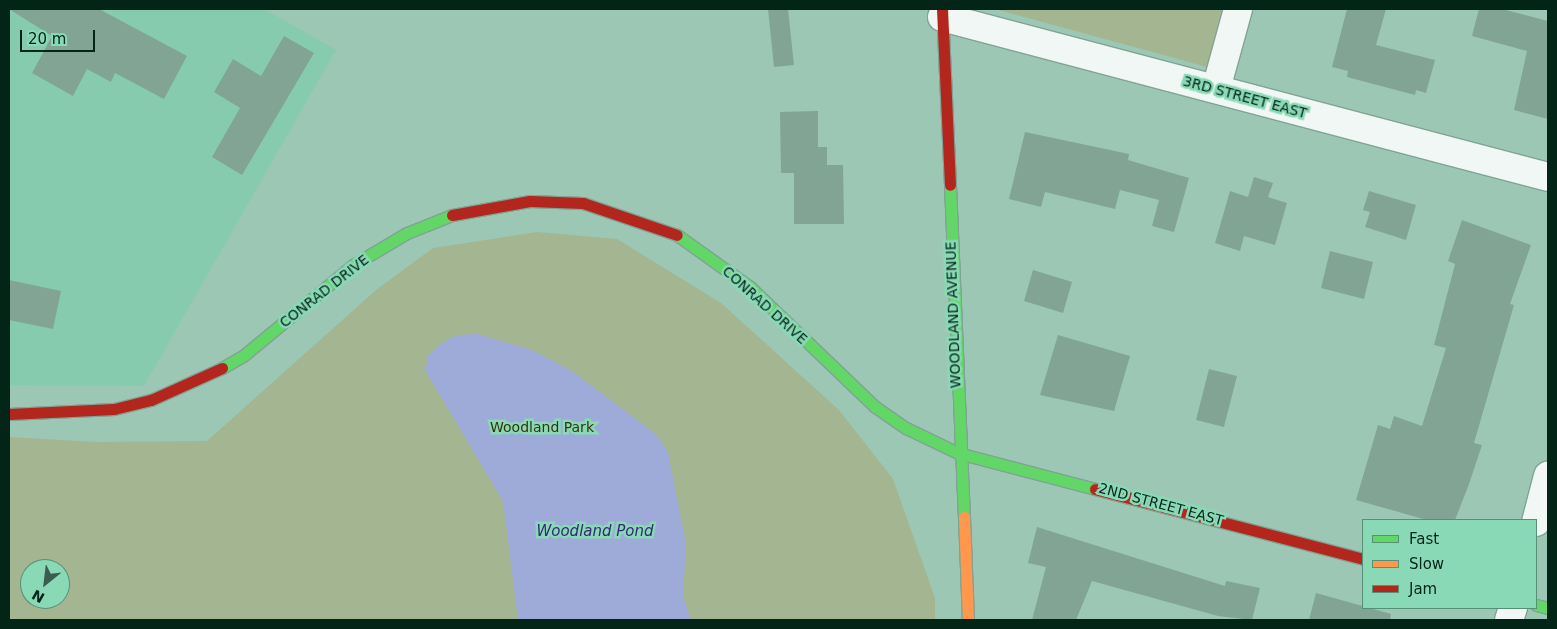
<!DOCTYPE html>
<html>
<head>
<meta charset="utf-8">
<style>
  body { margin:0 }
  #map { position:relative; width:1557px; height:629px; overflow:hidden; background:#9cc7b4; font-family:"DejaVu Sans",sans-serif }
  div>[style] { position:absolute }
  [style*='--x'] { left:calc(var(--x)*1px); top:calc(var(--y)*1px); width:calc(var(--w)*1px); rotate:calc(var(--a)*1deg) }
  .built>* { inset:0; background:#87cbae }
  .green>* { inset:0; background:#a4b591 }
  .water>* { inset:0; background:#9eaad7 }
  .building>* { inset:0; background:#82a495 }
  .roads { filter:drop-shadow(1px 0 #80a394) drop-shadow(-1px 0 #80a394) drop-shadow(0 1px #80a394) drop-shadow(0 -1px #80a394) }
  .street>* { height:28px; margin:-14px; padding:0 14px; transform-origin:14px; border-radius:14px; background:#f0f7f4 }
  .fast>* { height:11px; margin:-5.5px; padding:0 5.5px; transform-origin:5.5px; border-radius:5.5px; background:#63d668 }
  .slow>* { height:11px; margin:-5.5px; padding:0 5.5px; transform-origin:5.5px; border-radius:5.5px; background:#ff974d }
  .jam>* { height:11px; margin:-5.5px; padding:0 5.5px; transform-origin:5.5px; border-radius:5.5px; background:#b3261e }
  span { translate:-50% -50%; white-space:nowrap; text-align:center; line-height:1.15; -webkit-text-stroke:5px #8ad9b6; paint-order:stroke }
  .street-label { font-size:14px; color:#032518 }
  .park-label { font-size:14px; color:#35320d }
  .water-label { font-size:15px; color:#35277a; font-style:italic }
  .frame { position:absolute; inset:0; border:10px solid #032518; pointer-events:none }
  .legend { position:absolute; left:1362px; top:519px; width:175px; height:90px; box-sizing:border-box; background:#8ad9b6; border:1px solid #549177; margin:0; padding:6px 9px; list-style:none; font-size:15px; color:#032518 }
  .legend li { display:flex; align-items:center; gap:10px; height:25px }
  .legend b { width:25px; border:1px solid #549177 }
  .north { position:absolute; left:20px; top:559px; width:50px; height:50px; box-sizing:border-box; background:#8ad9b6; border:1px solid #549177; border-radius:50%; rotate:209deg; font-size:14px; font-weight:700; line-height:20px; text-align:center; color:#032518 }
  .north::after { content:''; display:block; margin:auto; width:18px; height:22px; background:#395e4f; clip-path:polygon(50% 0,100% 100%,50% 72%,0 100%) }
  .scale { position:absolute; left:20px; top:30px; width:75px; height:22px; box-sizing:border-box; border:2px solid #032518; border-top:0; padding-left:6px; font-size:15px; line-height:18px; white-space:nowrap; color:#032518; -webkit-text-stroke:4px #8ad9b6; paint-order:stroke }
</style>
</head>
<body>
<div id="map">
  <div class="built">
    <div style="clip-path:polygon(9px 9px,264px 9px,336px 50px,144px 386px,9px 385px)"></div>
  </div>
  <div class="green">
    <div style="clip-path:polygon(995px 9px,1227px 9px,1211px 68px)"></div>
    <div style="clip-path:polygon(evenodd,537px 232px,617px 239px,721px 303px,839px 410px,893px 479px,935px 598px,935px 620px,9px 620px,9px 437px,96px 442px,207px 441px,376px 290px,433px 248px,537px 232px,30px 569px,60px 569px,60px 599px,30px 599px,30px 569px)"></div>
  </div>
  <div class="water">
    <div style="clip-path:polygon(477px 334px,532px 350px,572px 371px,656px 434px,668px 452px,686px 544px,683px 596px,691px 620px,518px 620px,503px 501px,425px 370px,428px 356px,439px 345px,457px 335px)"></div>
  </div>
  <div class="building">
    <div style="clip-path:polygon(9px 9px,99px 9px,187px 56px,164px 99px,115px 73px,111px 82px,87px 69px,73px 96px,32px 73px,52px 36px)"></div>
    <div style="clip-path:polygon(768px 9px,788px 9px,794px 65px,774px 67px)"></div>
    <div style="clip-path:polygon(1347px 9px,1386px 9px,1376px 45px,1435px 60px,1426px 93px,1416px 90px,1415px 95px,1347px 77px,1348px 71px,1332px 67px)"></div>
    <div style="clip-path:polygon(1479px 9px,1502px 9px,1548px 21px,1548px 119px,1514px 110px,1527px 51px,1472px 36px)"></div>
    <div style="clip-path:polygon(284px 36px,314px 53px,242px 175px,212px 157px,240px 108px,214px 92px,233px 59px,261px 76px)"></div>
    <div style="clip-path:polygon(818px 111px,818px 147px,827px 147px,827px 165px,843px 165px,844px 224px,794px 224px,794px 173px,781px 173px,780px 112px)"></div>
    <div style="clip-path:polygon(1025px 132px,1129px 154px,1128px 160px,1189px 178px,1174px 232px,1152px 226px,1159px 200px,1120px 190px,1115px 209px,1045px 192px,1041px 207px,1009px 199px)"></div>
    <div style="clip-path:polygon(1254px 177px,1273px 183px,1268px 197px,1287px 203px,1275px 245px,1244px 236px,1240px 251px,1215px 243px,1230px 191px,1248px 197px)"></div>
    <div style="clip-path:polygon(1369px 191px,1416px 205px,1406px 240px,1365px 227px,1370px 212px,1363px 210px)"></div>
    <div style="clip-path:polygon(1462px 220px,1531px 245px,1510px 304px,1514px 305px,1474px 443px,1482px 445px,1469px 484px,1455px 520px,1427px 520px,1356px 500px,1378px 425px,1390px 429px,1394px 416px,1422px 426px,1446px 348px,1434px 345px,1455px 264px,1448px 261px)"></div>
    <div style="clip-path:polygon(1330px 251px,1373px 262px,1364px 299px,1321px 288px)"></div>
    <div style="clip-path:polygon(1033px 270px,1072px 282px,1063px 313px,1024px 301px)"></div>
    <div style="clip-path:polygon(9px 280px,61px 291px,53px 329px,9px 320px)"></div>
    <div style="clip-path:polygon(1058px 335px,1130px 356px,1114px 411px,1040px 395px)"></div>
    <div style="clip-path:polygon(1209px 369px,1237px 376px,1224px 427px,1196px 420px)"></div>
    <div style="clip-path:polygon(1037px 527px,1225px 586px,1226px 581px,1260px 588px,1252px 620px,1218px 616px,1092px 581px,1076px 620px,1032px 620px,1046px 567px,1028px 563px)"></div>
    <div style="clip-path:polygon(1316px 593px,1391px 614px,1390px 620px,1309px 620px)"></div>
  </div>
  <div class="roads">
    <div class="street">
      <div style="--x:942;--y:17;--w:627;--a:14.79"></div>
      <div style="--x:1216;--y:89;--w:83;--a:-74.6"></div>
      <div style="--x:1536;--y:522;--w:48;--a:-75.4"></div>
      <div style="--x:1509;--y:620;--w:13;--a:-72"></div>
    </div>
    <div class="fast">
      <div style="--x:950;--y:185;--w:332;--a:87.6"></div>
      <div style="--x:677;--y:235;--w:90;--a:35.5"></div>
      <div style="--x:750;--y:287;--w:172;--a:43.8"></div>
      <div style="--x:874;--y:406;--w:39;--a:35"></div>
      <div style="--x:906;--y:428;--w:58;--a:25.7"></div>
      <div style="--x:958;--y:453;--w:142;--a:14.7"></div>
      <div style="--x:222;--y:368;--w:24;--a:-30"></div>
      <div style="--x:243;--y:356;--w:143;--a:-39.6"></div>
      <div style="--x:353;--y:265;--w:63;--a:-30.7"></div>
      <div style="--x:407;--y:233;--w:48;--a:-21.8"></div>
      <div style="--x:1536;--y:605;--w:12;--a:14"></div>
    </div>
    <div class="slow">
      <div style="--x:964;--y:517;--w:103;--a:87.8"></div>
    </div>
    <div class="jam">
      <div style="--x:942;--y:9;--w:176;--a:87.4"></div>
      <div style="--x:452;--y:215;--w:79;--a:-10.2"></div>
      <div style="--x:530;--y:201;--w:53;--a:2.2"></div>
      <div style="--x:583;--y:203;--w:99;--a:18.8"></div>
      <div style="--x:9;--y:414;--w:105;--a:-2.7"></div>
      <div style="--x:114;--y:409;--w:38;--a:-14"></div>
      <div style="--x:151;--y:400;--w:78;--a:-24.3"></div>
      <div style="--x:1095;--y:489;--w:277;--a:14.6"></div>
    </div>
  </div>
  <div class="street-label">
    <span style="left:1245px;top:97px;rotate:15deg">3RD STREET EAST</span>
    <span style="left:324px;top:291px;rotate:-38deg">CONRAD DRIVE</span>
    <span style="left:765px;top:305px;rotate:42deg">CONRAD DRIVE</span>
    <span style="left:953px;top:315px;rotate:-92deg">WOODLAND AVENUE</span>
    <span style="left:1161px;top:504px;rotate:15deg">2ND STREET EAST</span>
  </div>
  <div class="park-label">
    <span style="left:542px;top:427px">Woodland Park</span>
  </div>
  <div class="water-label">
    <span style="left:595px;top:532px">Woodland Pond</span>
  </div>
  <div class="frame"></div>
  <ul class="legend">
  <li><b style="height:6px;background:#63d668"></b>Fast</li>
  <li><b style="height:6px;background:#ff974d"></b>Slow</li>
  <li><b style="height:6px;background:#b3261e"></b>Jam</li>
  </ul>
  <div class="north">N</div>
  <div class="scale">20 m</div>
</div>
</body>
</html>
